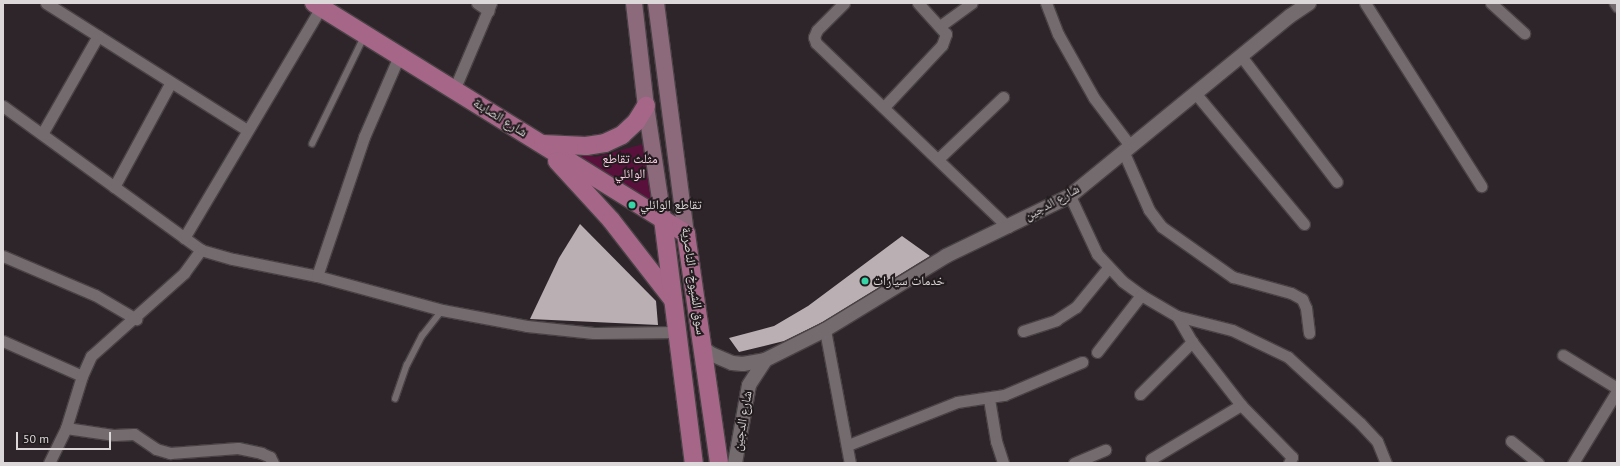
<!DOCTYPE html>
<html>
<head>
<meta charset="utf-8">
<style>
  body { margin:0 }
  #map { position:relative; width:1620px; height:466px; overflow:hidden; background:#2d2529; font-family:"PT Sans","Noto Naskh Arabic",sans-serif }
  div>[style] { position:absolute }
  [style*='--x'] { left:calc(var(--x)*1px); top:calc(var(--y)*1px); width:calc(var(--w)*1px); rotate:calc(var(--a)*1deg) }
  .green>* { inset:0; background:#59113c }
  .building>* { inset:0; background:#bab0b4 }
  .roads { filter:drop-shadow(1px 0 #494245) drop-shadow(-1px 0 #494245) drop-shadow(0 1px #494245) drop-shadow(0 -1px #494245) }
  .service>* { height:5.5px; margin:-2.75px; padding:0 2.75px; transform-origin:2.75px; border-radius:2.75px; background:#746b6f }
  .minor>* { height:11px; margin:-5.5px; padding:0 5.5px; transform-origin:5.5px; border-radius:5.5px; background:#746b6f }
  .tertiary>* { height:14px; margin:-7px; padding:0 7px; transform-origin:7px; border-radius:7px; background:#746b6f }
  .secondary>* { height:16px; margin:-8px; padding:0 8px; transform-origin:8px; border-radius:8px; background:#8d697c }
  .primary>* { height:18px; margin:-9px; padding:0 9px; transform-origin:9px; border-radius:9px; background:#a66688 }
  .dots>* { width:11px; height:11px; translate:-50% -50%; box-sizing:border-box; border:2px solid #231c1f; border-radius:50% }
  span { translate:-50% -50%; white-space:nowrap; text-align:center; line-height:1.15; -webkit-text-stroke:4px #231c1f; paint-order:stroke }
  .street-label { font-size:13px; color:#dcd7d9 }
  .park-label { font-size:13px; color:#fecde4 }
  .poi-label { font-size:13px; color:#dcd7d9 }
  .left { translate:0 -50%; text-align:left }
  .frame { position:absolute; inset:0; border:4px solid #dcd7d9; pointer-events:none }
  .scale { position:absolute; left:16px; top:432px; width:95px; height:18px; box-sizing:border-box; border:2px solid #dcd7d9; border-top:0; padding-left:5px; font-size:12px; line-height:14px; white-space:nowrap; color:#dcd7d9; -webkit-text-stroke:3px #231c1f; paint-order:stroke }
</style>
</head>
<body>
<div id="map">
  <div class="green">
    <div style="clip-path:polygon(647px 143px,653px 199px,651px 202px,579px 159px,581px 154px,596px 157px)"></div>
  </div>
  <div class="building">
    <div style="clip-path:polygon(580px 224px,656px 301px,658px 325px,530px 319px,559px 258px)"></div>
    <div style="clip-path:polygon(902px 236px,930px 256px,821px 323px,784px 341px,739px 352px,729px 338px,774px 326px,808px 306px)"></div>
  </div>
  <div class="roads">
    <div class="service">
      <div style="--x:312;--y:144;--w:119;--a:-64.1"></div>
      <div style="--x:395;--y:399;--w:36;--a:-71"></div>
      <div style="--x:407;--y:365;--w:33;--a:-63"></div>
      <div style="--x:422;--y:336;--w:33;--a:-52"></div>
    </div>
    <div class="minor">
      <div style="--x:46;--y:3;--w:238;--a:32.3"></div>
      <div style="--x:477;--y:3;--w:14;--a:34"></div>
      <div style="--x:844;--y:3;--w:38;--a:135"></div>
      <div style="--x:817;--y:30;--w:8;--a:113"></div>
      <div style="--x:814;--y:37;--w:6;--a:72"></div>
      <div style="--x:816;--y:43;--w:266;--a:43.8"></div>
      <div style="--x:1046;--y:3;--w:33;--a:69"></div>
      <div style="--x:1058;--y:34;--w:73;--a:60.6"></div>
      <div style="--x:1094;--y:98;--w:61;--a:52.9"></div>
      <div style="--x:1365;--y:3;--w:217;--a:57.6"></div>
      <div style="--x:1491;--y:3;--w:45;--a:42.3"></div>
      <div style="--x:1615;--y:3;--w:4;--a:56"></div>
      <div style="--x:940;--y:26;--w:39;--a:-36"></div>
      <div style="--x:1241;--y:56;--w:158;--a:52.7"></div>
      <div style="--x:454;--y:90;--w:95;--a:-67"></div>
      <div style="--x:1196;--y:94;--w:169;--a:50.3"></div>
      <div style="--x:3;--y:106;--w:245;--a:36"></div>
      <div style="--x:201;--y:250;--w:33;--a:16"></div>
      <div style="--x:233;--y:259;--w:86;--a:11.4"></div>
      <div style="--x:317;--y:276;--w:130;--a:15.2"></div>
      <div style="--x:442;--y:310;--w:86;--a:10.7"></div>
      <div style="--x:527;--y:326;--w:67;--a:6"></div>
      <div style="--x:594;--y:333;--w:85;--a:-0.7"></div>
      <div style="--x:884;--y:107;--w:85;--a:-46.9"></div>
      <div style="--x:942;--y:45;--w:12;--a:-70"></div>
      <div style="--x:946;--y:34;--w:42;--a:-132.1"></div>
      <div style="--x:42;--y:134;--w:113;--a:-60.3"></div>
      <div style="--x:1124;--y:153;--w:62;--a:66.3"></div>
      <div style="--x:1149;--y:210;--w:21;--a:53"></div>
      <div style="--x:1162;--y:227;--w:87;--a:35.2"></div>
      <div style="--x:1233;--y:277;--w:60;--a:15.4"></div>
      <div style="--x:1291;--y:293;--w:13;--a:29"></div>
      <div style="--x:1302;--y:299;--w:10;--a:66"></div>
      <div style="--x:1306;--y:308;--w:25;--a:83"></div>
      <div style="--x:938;--y:159;--w:90;--a:-43.6"></div>
      <div style="--x:114;--y:187;--w:119;--a:-61.5"></div>
      <div style="--x:1070;--y:196;--w:64;--a:65"></div>
      <div style="--x:1097;--y:254;--w:37;--a:47"></div>
      <div style="--x:1122;--y:281;--w:24;--a:36"></div>
      <div style="--x:1141;--y:295;--w:42;--a:30.3"></div>
      <div style="--x:1177;--y:316;--w:57;--a:14.3"></div>
      <div style="--x:1232;--y:330;--w:62;--a:25.7"></div>
      <div style="--x:1288;--y:357;--w:98;--a:42.5"></div>
      <div style="--x:1360;--y:423;--w:25;--a:47"></div>
      <div style="--x:1377;--y:441;--w:24;--a:68"></div>
      <div style="--x:184;--y:238;--w:269;--a:-59.3"></div>
      <div style="--x:3;--y:256;--w:100;--a:23"></div>
      <div style="--x:95;--y:295;--w:48;--a:30.3"></div>
      <div style="--x:317;--y:276;--w:147;--a:-71.3"></div>
      <div style="--x:364;--y:137;--w:88;--a:-66.6"></div>
      <div style="--x:1177;--y:316;--w:30;--a:60"></div>
      <div style="--x:1192;--y:342;--w:80;--a:52.1"></div>
      <div style="--x:1241;--y:405;--w:73;--a:45.6"></div>
      <div style="--x:1292;--y:457;--w:7;--a:117"></div>
      <div style="--x:825;--y:330;--w:135;--a:79.4"></div>
      <div style="--x:1023;--y:331;--w:35;--a:-18"></div>
      <div style="--x:1056;--y:320;--w:24;--a:-33"></div>
      <div style="--x:1076;--y:307;--w:50;--a:-50.6"></div>
      <div style="--x:3;--y:341;--w:86;--a:23.9"></div>
      <div style="--x:1097;--y:352;--w:72;--a:-52.3"></div>
      <div style="--x:1563;--y:355;--w:63;--a:31.4"></div>
      <div style="--x:1140;--y:394;--w:74;--a:-45"></div>
      <div style="--x:989;--y:399;--w:43;--a:80.5"></div>
      <div style="--x:996;--y:441;--w:23;--a:72"></div>
      <div style="--x:66;--y:428;--w:49;--a:8.3"></div>
      <div style="--x:114;--y:435;--w:20;--a:-3"></div>
      <div style="--x:134;--y:434;--w:27;--a:34"></div>
      <div style="--x:156;--y:449;--w:15;--a:16"></div>
      <div style="--x:170;--y:453;--w:68;--a:-4.2"></div>
      <div style="--x:238;--y:448;--w:24;--a:12"></div>
      <div style="--x:261;--y:453;--w:10;--a:24"></div>
      <div style="--x:270;--y:457;--w:7;--a:63"></div>
      <div style="--x:1511;--y:441;--w:35;--a:39"></div>
      <div style="--x:848;--y:445;--w:117;--a:-21.5"></div>
      <div style="--x:957;--y:402;--w:48;--a:-8.5"></div>
      <div style="--x:1004;--y:395;--w:85;--a:-22.9"></div>
      <div style="--x:1151;--y:459;--w:105;--a:-31"></div>
      <div style="--x:49;--y:463;--w:39;--a:-64"></div>
      <div style="--x:66;--y:428;--w:54;--a:-72.9"></div>
      <div style="--x:82;--y:376;--w:22;--a:-66"></div>
      <div style="--x:91;--y:356;--w:125;--a:-41.7"></div>
      <div style="--x:184;--y:273;--w:29;--a:-54"></div>
      <div style="--x:1074;--y:463;--w:34;--a:-23"></div>
      <div style="--x:1573;--y:463;--w:84;--a:-58.6"></div>
    </div>
    <div class="tertiary">
      <div style="--x:702;--y:347;--w:11;--a:38"></div>
      <div style="--x:711;--y:354;--w:23;--a:23"></div>
      <div style="--x:732;--y:363;--w:11;--a:5"></div>
      <div style="--x:743;--y:364;--w:22;--a:-10"></div>
      <div style="--x:765;--y:360;--w:67;--a:-26.6"></div>
      <div style="--x:825;--y:330;--w:142;--a:-31.4"></div>
      <div style="--x:946;--y:256;--w:138;--a:-25.8"></div>
      <div style="--x:1070;--y:196;--w:284;--a:-39.3"></div>
      <div style="--x:1290;--y:16;--w:23;--a:-34"></div>
      <div style="--x:735;--y:463;--w:79;--a:-79.8"></div>
      <div style="--x:749;--y:385;--w:30;--a:-57"></div>
    </div>
    <div class="secondary">
      <div style="--x:634;--y:3;--w:104;--a:83.4"></div>
      <div style="--x:646;--y:106;--w:114;--a:81.4"></div>
      <div style="--x:656;--y:3;--w:233;--a:82.6"></div>
    </div>
    <div class="primary">
      <div style="--x:314;--y:3;--w:438;--a:31.8"></div>
      <div style="--x:686;--y:234;--w:231;--a:81.8"></div>
      <div style="--x:543;--y:144;--w:43;--a:2.7"></div>
      <div style="--x:586;--y:146;--w:19;--a:-9"></div>
      <div style="--x:605;--y:143;--w:19;--a:-25"></div>
      <div style="--x:622;--y:135;--w:19;--a:-43"></div>
      <div style="--x:636;--y:122;--w:19;--a:-58"></div>
      <div style="--x:557;--y:161;--w:80;--a:47.5"></div>
      <div style="--x:611;--y:220;--w:101;--a:52.2"></div>
      <div style="--x:663;--y:219;--w:246;--a:82.8"></div>
    </div>
  </div>
  <div class="dots">
    <div style="left:632px;top:205px;background:#36d4a7"></div>
    <div style="left:865px;top:281px;background:#36d4a7"></div>
  </div>
  <div class="street-label">
    <span style="left:500px;top:118px;rotate:32deg">شارع الصابئة</span>
    <span style="left:1052px;top:203px;rotate:-29deg">شارع الدجين</span>
    <span style="left:693px;top:281px;rotate:82deg">سوق الشيوخ - الناصرية</span>
    <span style="left:743px;top:421px;rotate:-80deg">شارع الدجين</span>
  </div>
  <div class="park-label">
    <span style="left:630px;top:167px">مثلث تقاطع<br>الوائلي</span>
  </div>
  <div class="poi-label">
    <span class="left" style="left:640px;top:205px">تقاطع الوائلي</span>
    <span class="left" style="left:873px;top:281px">خدمات سيارات</span>
  </div>
  <div class="frame"></div>
  <div class="scale">50 m</div>
</div>
</body>
</html>
